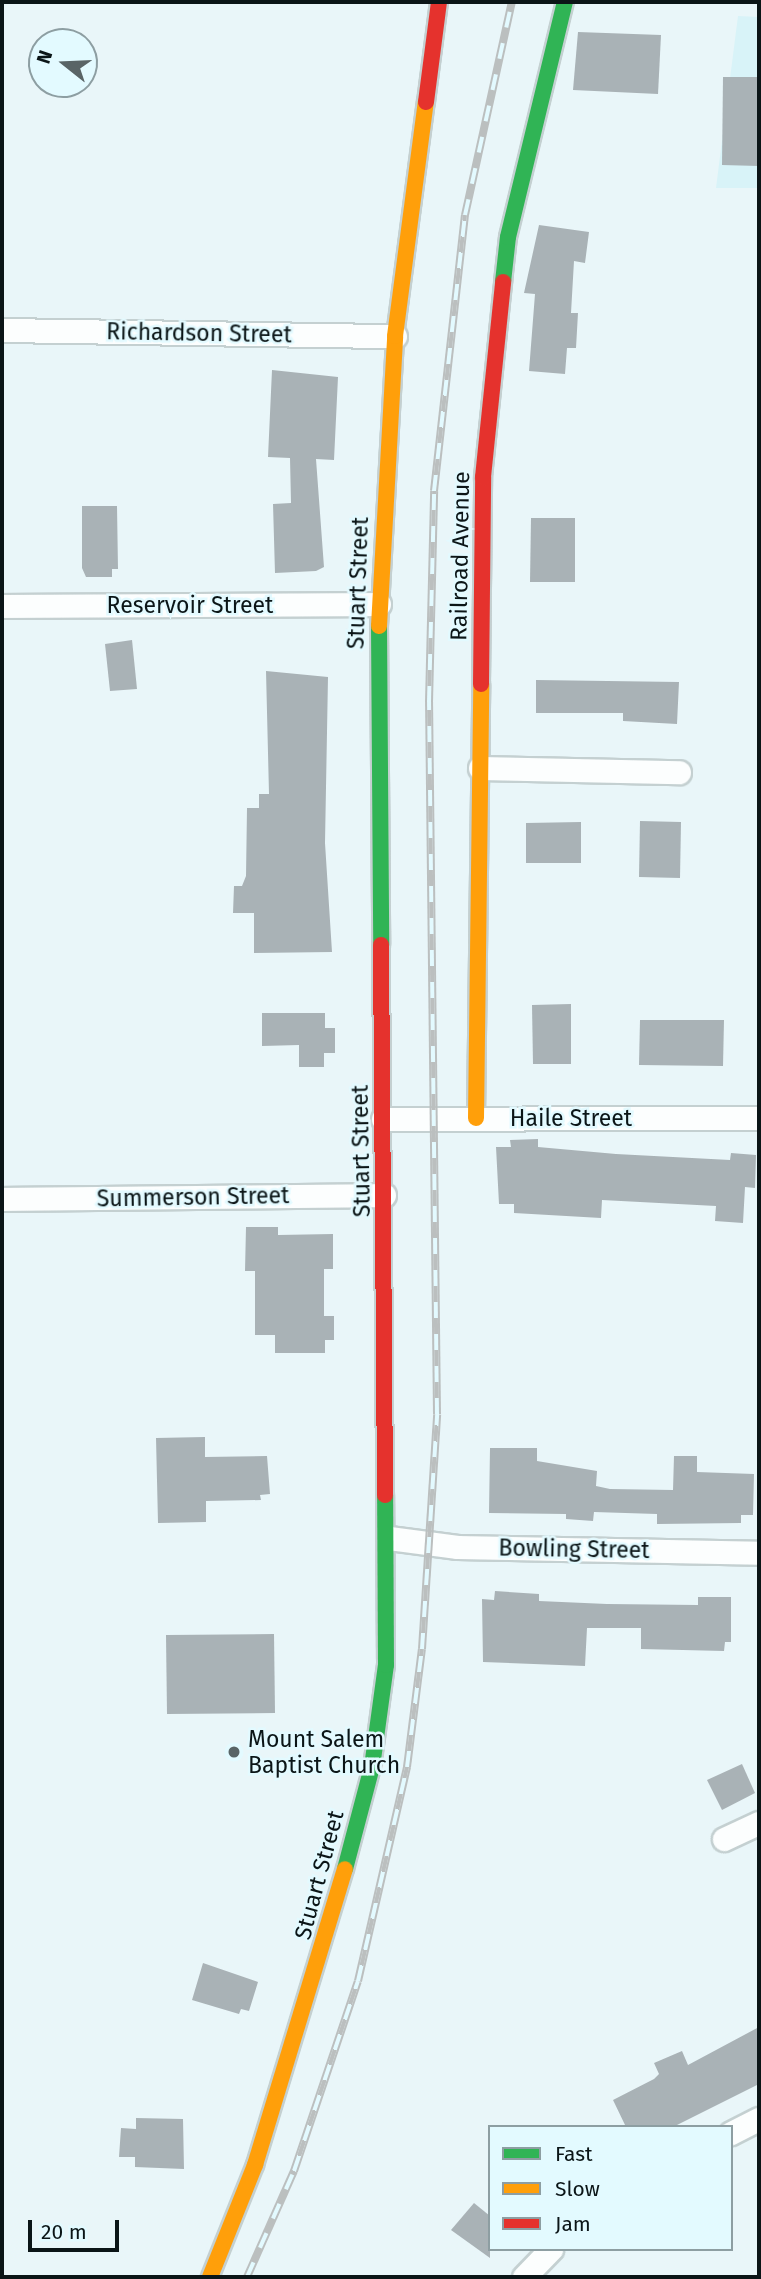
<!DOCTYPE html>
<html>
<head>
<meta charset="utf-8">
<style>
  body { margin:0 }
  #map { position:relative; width:761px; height:2279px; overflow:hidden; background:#e9f6f9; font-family:"Fira Sans",sans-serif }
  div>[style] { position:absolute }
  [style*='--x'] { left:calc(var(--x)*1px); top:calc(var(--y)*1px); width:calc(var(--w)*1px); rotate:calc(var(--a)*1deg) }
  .built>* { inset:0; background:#d8f3f8 }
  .building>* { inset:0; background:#a9b2b6 }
  .roads { filter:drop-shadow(2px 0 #c4d0d1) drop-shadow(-2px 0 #c4d0d1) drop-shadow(0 2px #c4d0d1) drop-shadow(0 -2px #c4d0d1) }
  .street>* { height:23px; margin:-11.5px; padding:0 11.5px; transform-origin:11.5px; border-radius:11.5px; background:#fcfefe }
  .fast>* { height:16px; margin:-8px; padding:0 8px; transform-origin:8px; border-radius:8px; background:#30b455 }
  .slow>* { height:16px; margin:-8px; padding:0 8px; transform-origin:8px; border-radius:8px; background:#ff9f0a }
  .jam>* { height:16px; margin:-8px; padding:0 8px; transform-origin:8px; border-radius:8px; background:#e5322d }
  .rail>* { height:8px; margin-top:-4px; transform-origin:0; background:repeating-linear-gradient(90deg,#e3faff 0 16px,#bbbfbf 0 32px); box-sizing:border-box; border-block:2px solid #bbbfbf }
  .dots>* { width:19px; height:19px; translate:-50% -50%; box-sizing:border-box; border:4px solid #e3faff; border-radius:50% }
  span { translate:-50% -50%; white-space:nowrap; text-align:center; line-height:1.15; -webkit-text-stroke:5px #e3faff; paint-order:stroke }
  .street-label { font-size:23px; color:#0b1517 }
  .poi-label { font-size:23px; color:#0b1517 }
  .left { translate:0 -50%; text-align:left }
  .frame { position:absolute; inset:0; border:4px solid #0b1517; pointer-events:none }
  .legend { position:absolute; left:488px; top:2125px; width:245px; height:126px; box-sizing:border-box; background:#e3faff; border:2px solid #8d9ea2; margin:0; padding:9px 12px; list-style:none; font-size:21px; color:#0b1517 }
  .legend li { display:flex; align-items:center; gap:14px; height:35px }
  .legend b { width:35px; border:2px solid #8d9ea2 }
  .north { position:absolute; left:28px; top:28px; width:70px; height:70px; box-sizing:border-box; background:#e3faff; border:2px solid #8d9ea2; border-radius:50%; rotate:288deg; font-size:19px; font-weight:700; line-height:28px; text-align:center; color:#0b1517 }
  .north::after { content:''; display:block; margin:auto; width:24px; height:32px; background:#596466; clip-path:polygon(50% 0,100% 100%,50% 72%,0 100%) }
  .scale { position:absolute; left:28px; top:2220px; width:91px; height:32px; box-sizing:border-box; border:4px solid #0b1517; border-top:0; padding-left:9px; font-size:21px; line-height:24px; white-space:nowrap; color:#0b1517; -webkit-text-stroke:5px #e3faff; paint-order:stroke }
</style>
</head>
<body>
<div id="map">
  <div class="built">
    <div style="clip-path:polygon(738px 16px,759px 17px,759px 188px,716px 188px)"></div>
  </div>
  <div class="building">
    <div style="clip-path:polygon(578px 32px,661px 35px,658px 94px,573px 90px)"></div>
    <div style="clip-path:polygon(723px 77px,759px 77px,759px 166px,722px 165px)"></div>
    <div style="clip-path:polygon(539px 225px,589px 232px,585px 263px,574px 261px,571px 313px,578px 313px,576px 348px,567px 348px,565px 374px,529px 371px,535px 294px,524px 293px)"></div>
    <div style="clip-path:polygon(272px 370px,338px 377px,334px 460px,316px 459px,324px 567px,316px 571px,275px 573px,273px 504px,291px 503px,290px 458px,268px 457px)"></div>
    <div style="clip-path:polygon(82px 506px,117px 506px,118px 569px,112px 569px,112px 577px,86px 577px,82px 568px)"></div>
    <div style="clip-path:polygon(531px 518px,575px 518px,575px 582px,530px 582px)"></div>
    <div style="clip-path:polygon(132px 640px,137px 689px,110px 691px,105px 644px)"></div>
    <div style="clip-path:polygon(266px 671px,328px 677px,325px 843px,332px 952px,254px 953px,254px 913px,233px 913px,234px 886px,242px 886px,246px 876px,247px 808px,259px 808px,259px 794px,269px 794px)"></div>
    <div style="clip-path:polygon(536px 680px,679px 682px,677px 724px,623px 721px,623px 713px,536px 713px)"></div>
    <div style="clip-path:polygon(640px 821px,681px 822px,680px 878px,639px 877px)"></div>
    <div style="clip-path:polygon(581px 822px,581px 863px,526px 863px,526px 823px)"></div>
    <div style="clip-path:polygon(571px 1004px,571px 1064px,533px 1064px,532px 1005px)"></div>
    <div style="clip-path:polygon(262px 1013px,325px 1013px,325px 1028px,335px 1028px,335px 1053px,324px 1053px,324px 1067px,299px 1067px,299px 1045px,262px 1046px)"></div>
    <div style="clip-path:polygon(640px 1020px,724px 1020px,723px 1066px,639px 1065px)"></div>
    <div style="clip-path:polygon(538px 1139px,538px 1147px,616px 1154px,730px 1160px,731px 1153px,756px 1155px,755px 1188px,745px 1187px,743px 1223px,715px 1221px,716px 1206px,602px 1200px,601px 1218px,514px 1213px,514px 1204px,499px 1204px,496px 1147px,511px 1147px,510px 1140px)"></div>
    <div style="clip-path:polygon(246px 1227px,278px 1227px,278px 1235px,333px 1234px,333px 1269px,324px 1269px,324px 1316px,334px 1316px,334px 1340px,325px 1340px,325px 1353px,275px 1353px,275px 1335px,255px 1335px,255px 1271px,245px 1271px)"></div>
    <div style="clip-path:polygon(205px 1437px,205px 1457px,267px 1456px,270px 1494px,260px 1495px,261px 1500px,206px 1501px,206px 1522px,158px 1523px,156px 1438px)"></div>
    <div style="clip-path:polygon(490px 1448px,537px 1448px,537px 1461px,597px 1471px,596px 1486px,610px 1489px,673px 1490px,674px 1456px,697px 1456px,697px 1472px,754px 1474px,753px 1515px,741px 1515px,741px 1523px,657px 1524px,657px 1514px,594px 1512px,593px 1521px,566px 1519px,566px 1514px,489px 1513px)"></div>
    <div style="clip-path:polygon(495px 1591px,539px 1594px,539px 1601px,607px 1604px,698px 1605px,698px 1597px,731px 1597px,731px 1642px,725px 1642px,724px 1651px,641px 1649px,641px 1628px,587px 1628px,585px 1666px,483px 1662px,482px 1599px,494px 1600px)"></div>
    <div style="clip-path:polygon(274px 1634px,275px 1713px,167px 1714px,166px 1635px)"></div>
    <div style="clip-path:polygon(742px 1764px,755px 1793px,722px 1810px,707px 1780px)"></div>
    <div style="clip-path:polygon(203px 1963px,258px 1982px,249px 2011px,241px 2009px,239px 2014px,192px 2000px)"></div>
    <div style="clip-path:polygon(759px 2027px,759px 2084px,673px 2127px,626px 2127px,613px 2100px,654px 2079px,659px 2074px,654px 2063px,682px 2051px,688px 2065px)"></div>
    <div style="clip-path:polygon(136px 2118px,183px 2119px,184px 2169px,135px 2167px,135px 2157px,119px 2157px,121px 2128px,136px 2129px)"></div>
    <div style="clip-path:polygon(474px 2203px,490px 2216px,490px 2258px,451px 2230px)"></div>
  </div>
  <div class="roads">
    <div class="street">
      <div style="--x:2;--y:330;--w:393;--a:0.9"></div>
      <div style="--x:2;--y:606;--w:377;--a:-0.3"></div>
      <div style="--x:480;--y:768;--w:199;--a:1.2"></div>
      <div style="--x:383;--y:1119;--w:376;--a:-0.2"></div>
      <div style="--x:2;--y:1199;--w:382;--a:-0.6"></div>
      <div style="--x:389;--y:1538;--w:69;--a:7.5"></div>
      <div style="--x:457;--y:1547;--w:302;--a:1.1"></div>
      <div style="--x:724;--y:1839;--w:38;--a:-25"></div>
      <div style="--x:731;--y:2133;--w:31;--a:-27"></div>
      <div style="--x:524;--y:2277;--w:39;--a:-46"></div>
    </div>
    <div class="fast">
      <div style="--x:503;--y:282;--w:45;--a:-83.7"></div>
      <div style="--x:508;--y:237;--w:242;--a:-76.4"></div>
      <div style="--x:379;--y:626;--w:319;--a:89.6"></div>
      <div style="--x:345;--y:1869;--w:106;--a:-75.2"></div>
      <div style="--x:372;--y:1767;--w:103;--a:-82.2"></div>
      <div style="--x:386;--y:1665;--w:170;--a:-90.3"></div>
    </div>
    <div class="slow">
      <div style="--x:379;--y:626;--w:290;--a:-86.8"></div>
      <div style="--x:395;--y:336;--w:236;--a:-82.5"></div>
      <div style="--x:476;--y:1118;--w:434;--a:-89.3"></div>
      <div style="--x:210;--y:2277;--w:121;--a:-68.1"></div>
      <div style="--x:255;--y:2165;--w:309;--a:-73.1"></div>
    </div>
    <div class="jam">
      <div style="--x:426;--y:102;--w:101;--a:-82.6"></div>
      <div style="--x:481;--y:684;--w:207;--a:-89.4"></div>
      <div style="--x:483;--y:477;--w:196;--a:-84.1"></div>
      <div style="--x:381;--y:945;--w:550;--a:89.58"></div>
    </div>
  </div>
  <div class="rail">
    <div style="--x:247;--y:2277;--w:116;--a:-66.1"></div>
    <div style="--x:294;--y:2171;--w:200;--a:-71.4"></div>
    <div style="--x:358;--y:1981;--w:220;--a:-77.1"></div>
    <div style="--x:407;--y:1767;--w:119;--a:-82.8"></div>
    <div style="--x:422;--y:1649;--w:235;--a:-86.3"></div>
    <div style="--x:437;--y:1414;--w:712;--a:-90.64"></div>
    <div style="--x:429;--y:702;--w:211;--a:-88.6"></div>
    <div style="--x:434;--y:491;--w:278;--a:-83.6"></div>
    <div style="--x:465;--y:215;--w:218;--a:-77.6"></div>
  </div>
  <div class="dots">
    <div style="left:234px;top:1752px;background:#596466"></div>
  </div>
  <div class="street-label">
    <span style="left:199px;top:333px;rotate:1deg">Richardson Street</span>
    <span style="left:460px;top:556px;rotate:-89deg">Railroad Avenue</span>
    <span style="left:358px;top:583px;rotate:-88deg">Stuart Street</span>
    <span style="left:190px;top:605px">Reservoir Street</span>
    <span style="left:571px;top:1118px">Haile Street</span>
    <span style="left:361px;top:1151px;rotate:-91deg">Stuart Street</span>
    <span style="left:193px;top:1197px;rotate:-1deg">Summerson Street</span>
    <span style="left:574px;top:1549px;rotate:1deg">Bowling Street</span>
    <span style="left:319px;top:1875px;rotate:-75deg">Stuart Street</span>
  </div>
  <div class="poi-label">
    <span class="left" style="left:248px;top:1752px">Mount Salem<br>Baptist Church</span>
  </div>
  <div class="frame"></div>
  <ul class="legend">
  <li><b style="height:9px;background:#30b455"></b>Fast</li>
  <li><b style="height:9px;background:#ff9f0a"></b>Slow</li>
  <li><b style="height:9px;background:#e5322d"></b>Jam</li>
  </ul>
  <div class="north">N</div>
  <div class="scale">20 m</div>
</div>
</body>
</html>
